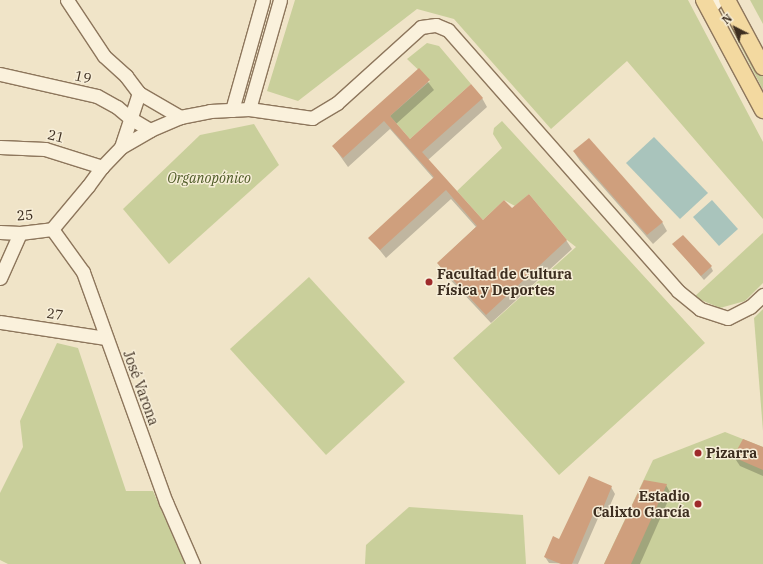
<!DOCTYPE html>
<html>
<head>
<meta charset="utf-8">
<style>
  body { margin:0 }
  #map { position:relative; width:763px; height:564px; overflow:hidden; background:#f0e4c8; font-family:"IBM Plex Serif",serif }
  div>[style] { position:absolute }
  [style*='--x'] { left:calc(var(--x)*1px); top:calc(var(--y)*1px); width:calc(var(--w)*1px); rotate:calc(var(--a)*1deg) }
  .green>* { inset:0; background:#c9cf9b }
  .water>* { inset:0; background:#a9c4bc }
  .shadow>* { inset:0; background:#0003 }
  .building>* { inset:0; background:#cf9f7d }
  .roads { filter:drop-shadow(1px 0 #8d765c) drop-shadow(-1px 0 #8d765c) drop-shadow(0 1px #8d765c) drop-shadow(0 -1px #8d765c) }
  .minor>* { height:13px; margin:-6.5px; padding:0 6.5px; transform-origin:6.5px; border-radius:6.5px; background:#faf1dc }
  .major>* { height:16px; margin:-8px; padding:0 8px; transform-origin:8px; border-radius:8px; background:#f3d9a0 }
  .dots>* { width:11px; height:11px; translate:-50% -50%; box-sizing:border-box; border:2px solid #f7eed8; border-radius:50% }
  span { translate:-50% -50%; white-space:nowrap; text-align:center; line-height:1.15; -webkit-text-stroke:3px #f7eed8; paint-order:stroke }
  .street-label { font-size:14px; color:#3d2e20 }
  .park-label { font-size:14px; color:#4d5a26; font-style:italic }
  .poi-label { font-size:14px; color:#3d2e20; font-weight:700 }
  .left { translate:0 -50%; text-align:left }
  .right { translate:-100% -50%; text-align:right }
  .north { position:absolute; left:715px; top:8px; width:40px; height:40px; -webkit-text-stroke:3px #f7eed8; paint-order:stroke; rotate:318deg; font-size:11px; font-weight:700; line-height:16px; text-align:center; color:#3d2e20 }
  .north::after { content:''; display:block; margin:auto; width:14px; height:18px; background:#3d2e20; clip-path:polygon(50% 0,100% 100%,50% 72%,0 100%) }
</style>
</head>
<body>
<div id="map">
  <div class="green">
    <div style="clip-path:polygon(295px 0,688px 0,763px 142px,763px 219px,627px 61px,551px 129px,454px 19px,417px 9px,298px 101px,267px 91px)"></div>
    <div style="clip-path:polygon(750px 0,763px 0,763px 24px)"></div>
    <div style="clip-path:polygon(728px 14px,732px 15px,763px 76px,763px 90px,726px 18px)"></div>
    <div style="clip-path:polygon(427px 43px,439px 46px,471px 84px,410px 139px,390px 116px,430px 81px,407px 59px)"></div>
    <div style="clip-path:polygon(502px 121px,705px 343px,559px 475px,453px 358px,576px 247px,567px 240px,529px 194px,515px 206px,504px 200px,483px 220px,457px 191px,502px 148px,493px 134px,494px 128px)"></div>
    <div style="clip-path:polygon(254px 124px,279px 165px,169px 264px,123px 209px,200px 135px)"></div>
    <div style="clip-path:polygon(763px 233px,763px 283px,745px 301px,720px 308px,694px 297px)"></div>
    <div style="clip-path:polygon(309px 277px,405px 382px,326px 455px,230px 349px)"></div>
    <div style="clip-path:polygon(763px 309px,763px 431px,754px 318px)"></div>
    <div style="clip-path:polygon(57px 343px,78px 348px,126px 491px,153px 491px,185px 564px,8px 564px,0 560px,0 493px,23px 447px,20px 421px)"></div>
    <div style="clip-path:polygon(725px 432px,763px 447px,763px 564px,604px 564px,653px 460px)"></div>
    <div style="clip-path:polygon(409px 507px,523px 515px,526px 564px,365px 564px,366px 545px)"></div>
  </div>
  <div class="water">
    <div style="clip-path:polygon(654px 137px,708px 193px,680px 219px,626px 163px)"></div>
    <div style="clip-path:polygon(712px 200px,738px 229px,719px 246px,693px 217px)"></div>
  </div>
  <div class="shadow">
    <div style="clip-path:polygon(419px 70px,434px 90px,396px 124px,410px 140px,482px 98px,487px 107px,428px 160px,482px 222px,512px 210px,566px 240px,572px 249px,491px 323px,443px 272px,438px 263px,476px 227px,451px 199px,386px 258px,370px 238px,434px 179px,390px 129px,348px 167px,333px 146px)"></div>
    <div style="clip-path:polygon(574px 152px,662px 222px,667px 231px,653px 244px,580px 161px)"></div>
    <div style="clip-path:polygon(674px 245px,711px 267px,713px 271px,704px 280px)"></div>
    <div style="clip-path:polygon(763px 449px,763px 476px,740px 466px,734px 457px)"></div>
    <div style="clip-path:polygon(666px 485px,671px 494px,640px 564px,605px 564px)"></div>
    <div style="clip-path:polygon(611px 487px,615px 494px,604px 519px,599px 516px,578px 564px,549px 563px,545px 557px)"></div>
  </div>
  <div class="building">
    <div style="clip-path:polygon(419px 68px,430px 80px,390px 116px,410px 139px,471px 84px,483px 98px,422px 152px,483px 220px,504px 200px,512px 208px,529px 194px,567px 240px,486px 315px,437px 263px,477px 226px,446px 190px,380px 250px,368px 238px,434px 177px,384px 121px,343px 158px,332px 146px)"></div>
    <div style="clip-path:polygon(589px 138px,663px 222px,647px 235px,573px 151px)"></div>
    <div style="clip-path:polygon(683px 235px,712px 266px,701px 276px,672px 244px)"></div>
    <div style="clip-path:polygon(743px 439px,763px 447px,763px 470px,733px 457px)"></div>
    <div style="clip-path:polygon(589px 476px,612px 486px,601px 513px,595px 510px,572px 564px,561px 564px,544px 557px,553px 536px,559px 539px)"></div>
    <div style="clip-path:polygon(644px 480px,667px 484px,631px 564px,604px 564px)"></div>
  </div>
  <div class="roads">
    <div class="minor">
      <div style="--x:67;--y:0;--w:67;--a:56.5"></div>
      <div style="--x:104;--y:56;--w:30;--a:42"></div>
      <div style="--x:126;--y:76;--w:21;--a:53"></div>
      <div style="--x:139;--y:93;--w:48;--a:30.3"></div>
      <div style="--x:709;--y:9;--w:12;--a:-48"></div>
      <div style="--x:0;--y:74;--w:99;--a:12.8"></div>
      <div style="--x:97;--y:96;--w:23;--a:29"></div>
      <div style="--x:117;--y:107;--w:17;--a:40"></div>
      <div style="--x:130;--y:118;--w:23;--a:31"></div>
      <div style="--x:249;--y:109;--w:113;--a:-74.1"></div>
      <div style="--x:232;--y:110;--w:114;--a:-74.3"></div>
      <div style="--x:0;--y:147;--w:45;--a:2.5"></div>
      <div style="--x:45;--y:149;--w:60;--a:17.5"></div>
      <div style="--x:121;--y:147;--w:57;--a:-71.6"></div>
      <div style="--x:52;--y:229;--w:56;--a:-50.1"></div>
      <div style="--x:88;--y:186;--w:24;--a:-54"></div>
      <div style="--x:102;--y:167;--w:28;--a:-46"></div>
      <div style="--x:121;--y:147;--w:34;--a:-30"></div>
      <div style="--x:150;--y:130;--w:33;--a:-23"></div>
      <div style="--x:180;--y:117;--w:31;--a:-11"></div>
      <div style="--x:210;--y:111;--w:39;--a:-3"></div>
      <div style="--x:249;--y:109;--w:64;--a:8.1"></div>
      <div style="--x:312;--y:118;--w:29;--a:-31"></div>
      <div style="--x:337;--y:103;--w:113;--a:-42.1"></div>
      <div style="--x:421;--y:27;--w:15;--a:-8"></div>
      <div style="--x:436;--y:25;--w:13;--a:23"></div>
      <div style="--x:448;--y:30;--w:348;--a:48.6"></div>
      <div style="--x:678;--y:291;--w:28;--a:39"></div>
      <div style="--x:700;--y:309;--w:29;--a:18"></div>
      <div style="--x:728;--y:318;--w:25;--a:-27"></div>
      <div style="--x:750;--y:307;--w:18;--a:-43"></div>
      <div style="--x:52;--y:229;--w:53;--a:54.2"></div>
      <div style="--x:83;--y:272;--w:245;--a:70.2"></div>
      <div style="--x:166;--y:502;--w:68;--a:66.5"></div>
      <div style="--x:0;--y:232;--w:20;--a:3"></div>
      <div style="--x:20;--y:233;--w:32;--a:-7"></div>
      <div style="--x:0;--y:278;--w:49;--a:-66"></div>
      <div style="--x:0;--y:322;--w:107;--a:8.6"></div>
    </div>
    <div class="major">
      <div style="--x:704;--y:0;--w:125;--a:61.8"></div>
      <div style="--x:727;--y:0;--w:76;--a:61.8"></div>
    </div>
  </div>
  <div class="dots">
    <div style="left:429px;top:282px;background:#9e2a2b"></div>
    <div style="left:698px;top:453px;background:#9e2a2b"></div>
    <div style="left:698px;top:504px;background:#9e2a2b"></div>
  </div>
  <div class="street-label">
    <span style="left:83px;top:77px;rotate:13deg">19</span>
    <span style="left:56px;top:136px;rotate:14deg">21</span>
    <span style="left:25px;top:215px;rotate:-4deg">25</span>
    <span style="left:55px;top:314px;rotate:8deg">27</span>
    <span style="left:141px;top:388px;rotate:70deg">José Varona</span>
  </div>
  <div class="park-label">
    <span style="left:209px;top:178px">Organopónico</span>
  </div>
  <div class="poi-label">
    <span class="left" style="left:437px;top:282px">Facultad de Cultura<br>Física y Deportes</span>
    <span class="left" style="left:706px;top:453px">Pizarra</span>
    <span class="right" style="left:690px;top:504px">Estadio<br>Calixto García</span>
  </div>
  <div class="north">N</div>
</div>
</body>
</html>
